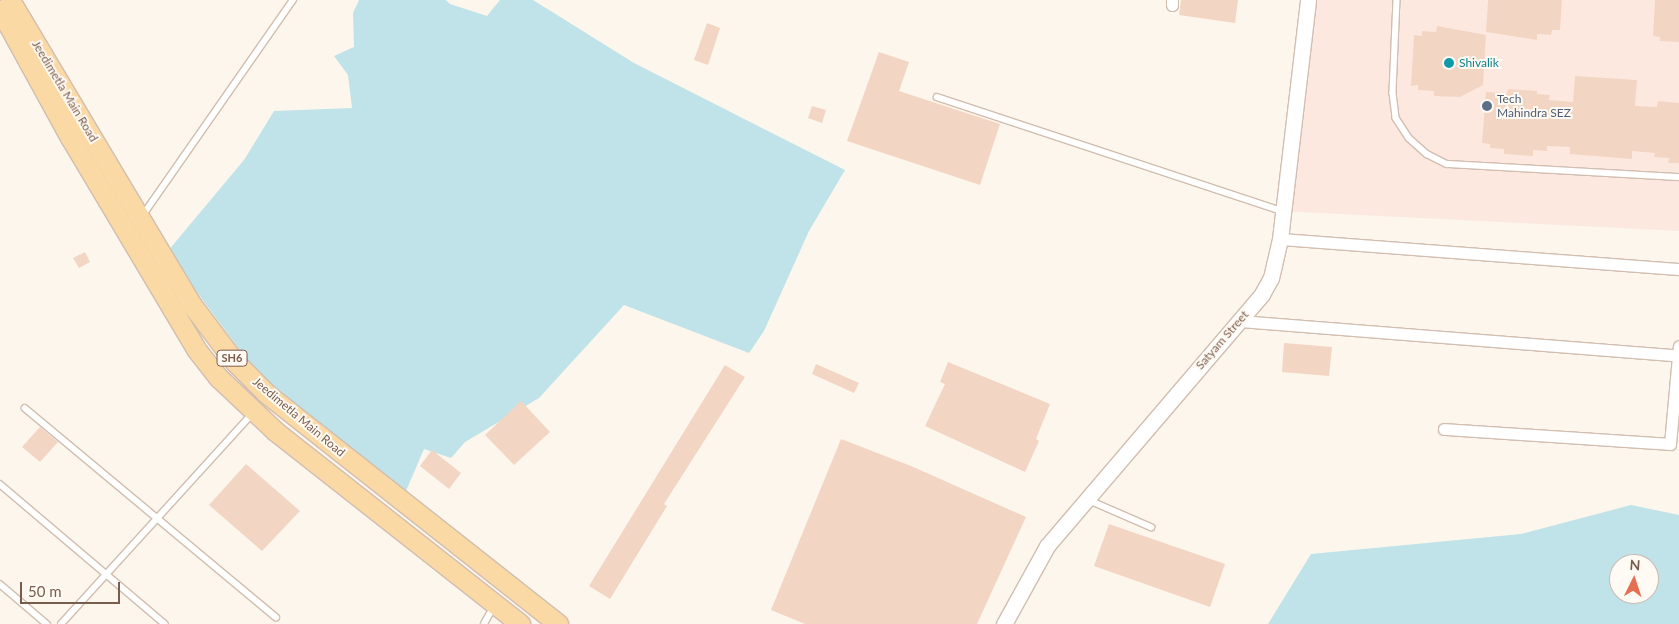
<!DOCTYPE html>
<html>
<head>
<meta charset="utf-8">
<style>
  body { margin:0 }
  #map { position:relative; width:1679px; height:624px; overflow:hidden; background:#fdf6ec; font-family:Lato,sans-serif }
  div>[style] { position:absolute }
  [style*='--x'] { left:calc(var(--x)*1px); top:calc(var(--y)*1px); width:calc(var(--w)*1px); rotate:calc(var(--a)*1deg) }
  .commercial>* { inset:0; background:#fde8e0 }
  .water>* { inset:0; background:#bfe3e8 }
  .building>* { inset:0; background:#f3d5c3 }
  .roads { filter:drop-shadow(1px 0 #d1beb0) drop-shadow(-1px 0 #d1beb0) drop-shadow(0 1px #d1beb0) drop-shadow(0 -1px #d1beb0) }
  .service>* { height:5.5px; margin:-2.75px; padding:0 2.75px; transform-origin:2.75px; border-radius:2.75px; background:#fff }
  .minor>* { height:11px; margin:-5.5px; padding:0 5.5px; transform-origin:5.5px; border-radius:5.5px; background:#fff }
  .tertiary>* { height:15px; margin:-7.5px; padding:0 7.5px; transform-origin:7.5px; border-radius:7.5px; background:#fff }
  .primary>* { height:19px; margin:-9.5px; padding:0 9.5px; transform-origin:9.5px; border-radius:9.5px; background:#fbd9a5 }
  .dots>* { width:14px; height:14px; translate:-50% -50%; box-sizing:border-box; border:2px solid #fffaf3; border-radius:50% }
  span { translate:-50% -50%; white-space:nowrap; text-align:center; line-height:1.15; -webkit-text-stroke:4px #fffaf3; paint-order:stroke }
  .shield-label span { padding:1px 4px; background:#fffaf3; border:1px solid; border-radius:4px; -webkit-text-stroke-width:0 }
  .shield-label { font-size:11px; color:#7a5c4d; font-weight:700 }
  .culture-label { font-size:12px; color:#0d838f }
  .left { translate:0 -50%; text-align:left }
  .street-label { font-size:12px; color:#7a5c4d }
  .service-label { font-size:12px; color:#4e5e75 }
  .north { position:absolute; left:1609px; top:554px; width:50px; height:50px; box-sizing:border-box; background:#fffaf3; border:1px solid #cabbb1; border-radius:50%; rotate:4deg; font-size:14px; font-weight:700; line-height:20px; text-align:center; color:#7a5c4d }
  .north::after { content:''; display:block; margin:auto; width:18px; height:22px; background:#e76f51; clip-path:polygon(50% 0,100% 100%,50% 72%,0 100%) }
  .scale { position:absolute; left:20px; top:582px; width:100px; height:22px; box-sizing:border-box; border:2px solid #7a5c4d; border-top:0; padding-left:6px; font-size:15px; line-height:18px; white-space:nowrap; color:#7a5c4d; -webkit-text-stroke:4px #fffaf3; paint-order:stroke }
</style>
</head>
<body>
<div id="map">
  <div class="commercial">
    <div style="clip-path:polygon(1310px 0,1679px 0,1679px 231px,1281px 211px)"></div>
  </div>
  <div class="water">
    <div style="clip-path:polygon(359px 0,446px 0,450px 4px,487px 16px,500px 0,533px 0,634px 63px,845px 170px,809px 231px,764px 331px,749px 353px,624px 305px,539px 398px,465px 442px,451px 458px,424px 449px,406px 491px,266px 385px,167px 252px,244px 160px,274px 111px,352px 108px,348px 75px,334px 56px,354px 47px,353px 13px)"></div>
    <div style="clip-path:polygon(evenodd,1631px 505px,1679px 515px,1679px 624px,1268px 624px,1311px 554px,1521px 534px,1631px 505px,1619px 564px,1649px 564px,1649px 594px,1619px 594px,1619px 564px)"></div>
  </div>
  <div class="building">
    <div style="clip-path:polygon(1181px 0,1238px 0,1235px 23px,1179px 15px)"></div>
    <div style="clip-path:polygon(1488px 0,1562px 0,1560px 30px,1552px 30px,1551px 35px,1537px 34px,1537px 40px,1486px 32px)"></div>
    <div style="clip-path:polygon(1655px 0,1679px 0,1679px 42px,1660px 41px,1660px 37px,1653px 36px)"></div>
    <div style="clip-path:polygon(707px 23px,720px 28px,708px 65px,694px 60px)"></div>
    <div style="clip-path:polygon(1437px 26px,1486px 35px,1483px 85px,1460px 97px,1434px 96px,1434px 91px,1418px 90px,1418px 85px,1411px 86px,1414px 35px,1422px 36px,1422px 31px,1436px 32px)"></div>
    <div style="clip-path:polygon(879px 52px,909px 62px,899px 91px,1000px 124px,980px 185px,847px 141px)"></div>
    <div style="clip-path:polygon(1575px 76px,1637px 80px,1635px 106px,1657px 107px,1658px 101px,1679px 103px,1679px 163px,1668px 163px,1669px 158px,1654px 157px,1655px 153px,1632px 151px,1632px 159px,1570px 154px,1570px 147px,1547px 146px,1547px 151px,1533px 150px,1533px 156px,1504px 154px,1504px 149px,1490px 148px,1490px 144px,1482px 143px,1486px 92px,1507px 93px,1508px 89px,1537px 91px,1537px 94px,1550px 95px,1549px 100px,1573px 102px)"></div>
    <div style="clip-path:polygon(812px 106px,826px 110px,822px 123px,808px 118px)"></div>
    <div style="clip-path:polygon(85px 252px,90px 262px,79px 268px,73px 258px)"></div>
    <div style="clip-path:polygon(1284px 343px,1332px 347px,1329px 376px,1282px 372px)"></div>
    <div style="clip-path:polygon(948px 362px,1050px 404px,1036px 439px,1039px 441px,1025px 472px,925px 426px,945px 384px,940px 382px)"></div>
    <div style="clip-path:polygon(816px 364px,859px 383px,854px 393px,812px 374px)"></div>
    <div style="clip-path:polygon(725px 365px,745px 377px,664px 504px,667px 506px,610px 599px,589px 586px)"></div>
    <div style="clip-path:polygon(521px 401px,550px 432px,514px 465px,485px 435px)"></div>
    <div style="clip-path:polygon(40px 427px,58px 442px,40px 462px,22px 447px)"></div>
    <div style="clip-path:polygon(841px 439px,911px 466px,1026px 517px,977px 624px,805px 624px,771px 610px)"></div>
    <div style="clip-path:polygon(432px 450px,461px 473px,449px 489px,420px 466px)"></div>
    <div style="clip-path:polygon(246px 464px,300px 511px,262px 551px,209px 505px)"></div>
    <div style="clip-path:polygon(1109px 524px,1225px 564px,1210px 607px,1094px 566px)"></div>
  </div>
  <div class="roads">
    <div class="service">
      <div style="--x:1397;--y:0;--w:93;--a:92.5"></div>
      <div style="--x:1393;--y:93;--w:25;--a:83"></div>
      <div style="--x:1396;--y:118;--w:24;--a:57"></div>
      <div style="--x:1409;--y:138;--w:24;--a:42"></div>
      <div style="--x:1427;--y:154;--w:22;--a:27"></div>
      <div style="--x:1447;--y:164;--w:232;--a:3.2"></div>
      <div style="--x:937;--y:97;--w:362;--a:18.3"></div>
      <div style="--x:143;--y:215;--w:262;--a:-55.1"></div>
      <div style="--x:25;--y:408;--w:327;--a:39.8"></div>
      <div style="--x:0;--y:484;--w:216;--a:40.3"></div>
      <div style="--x:1089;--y:500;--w:68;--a:23.5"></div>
      <div style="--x:0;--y:584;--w:62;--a:40.4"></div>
      <div style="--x:61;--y:624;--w:284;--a:-47.7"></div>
      <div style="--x:484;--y:624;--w:21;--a:-61"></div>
    </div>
    <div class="minor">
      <div style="--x:1172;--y:5;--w:5;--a:-90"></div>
      <div style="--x:1280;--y:239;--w:400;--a:4.3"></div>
      <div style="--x:1239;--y:321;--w:441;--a:4.5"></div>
      <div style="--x:1444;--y:429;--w:226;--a:3.8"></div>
      <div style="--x:1670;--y:444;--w:98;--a:-84.8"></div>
    </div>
    <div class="tertiary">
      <div style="--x:1004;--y:624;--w:89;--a:-61.1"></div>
      <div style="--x:1047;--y:546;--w:331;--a:-49.5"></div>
      <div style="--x:1262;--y:294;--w:18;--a:-61"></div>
      <div style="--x:1271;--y:278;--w:40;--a:-77"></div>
      <div style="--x:1280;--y:239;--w:241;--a:-83.3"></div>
    </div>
    <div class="primary">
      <div style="--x:10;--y:0;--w:355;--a:59.2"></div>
      <div style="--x:192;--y:305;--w:71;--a:53"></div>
      <div style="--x:235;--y:362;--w:45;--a:45"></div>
      <div style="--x:267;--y:394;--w:371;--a:38.3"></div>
      <div style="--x:0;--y:10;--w:147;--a:61.2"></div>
      <div style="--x:71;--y:139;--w:244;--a:59.2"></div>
      <div style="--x:196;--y:349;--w:37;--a:52"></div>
      <div style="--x:219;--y:378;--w:77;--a:43.4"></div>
      <div style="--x:275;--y:431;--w:312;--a:38.2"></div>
    </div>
  </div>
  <div class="dots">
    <div style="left:1449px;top:63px;background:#0f9aa8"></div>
    <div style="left:1487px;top:106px;background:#5c6f8a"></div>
  </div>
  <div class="shield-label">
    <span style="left:232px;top:358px">SH6</span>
  </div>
  <div class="culture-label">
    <span class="left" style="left:1459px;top:63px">Shivalik</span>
  </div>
  <div class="street-label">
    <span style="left:65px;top:91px;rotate:59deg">Jeedimetla Main Road</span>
    <span style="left:1222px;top:340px;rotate:-49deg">Satyam Street</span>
    <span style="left:299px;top:417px;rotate:40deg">Jeedimetla Main Road</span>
  </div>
  <div class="service-label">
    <span class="left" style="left:1497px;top:106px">Tech<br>Mahindra SEZ</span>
  </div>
  <div class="north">N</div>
  <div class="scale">50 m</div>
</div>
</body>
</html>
